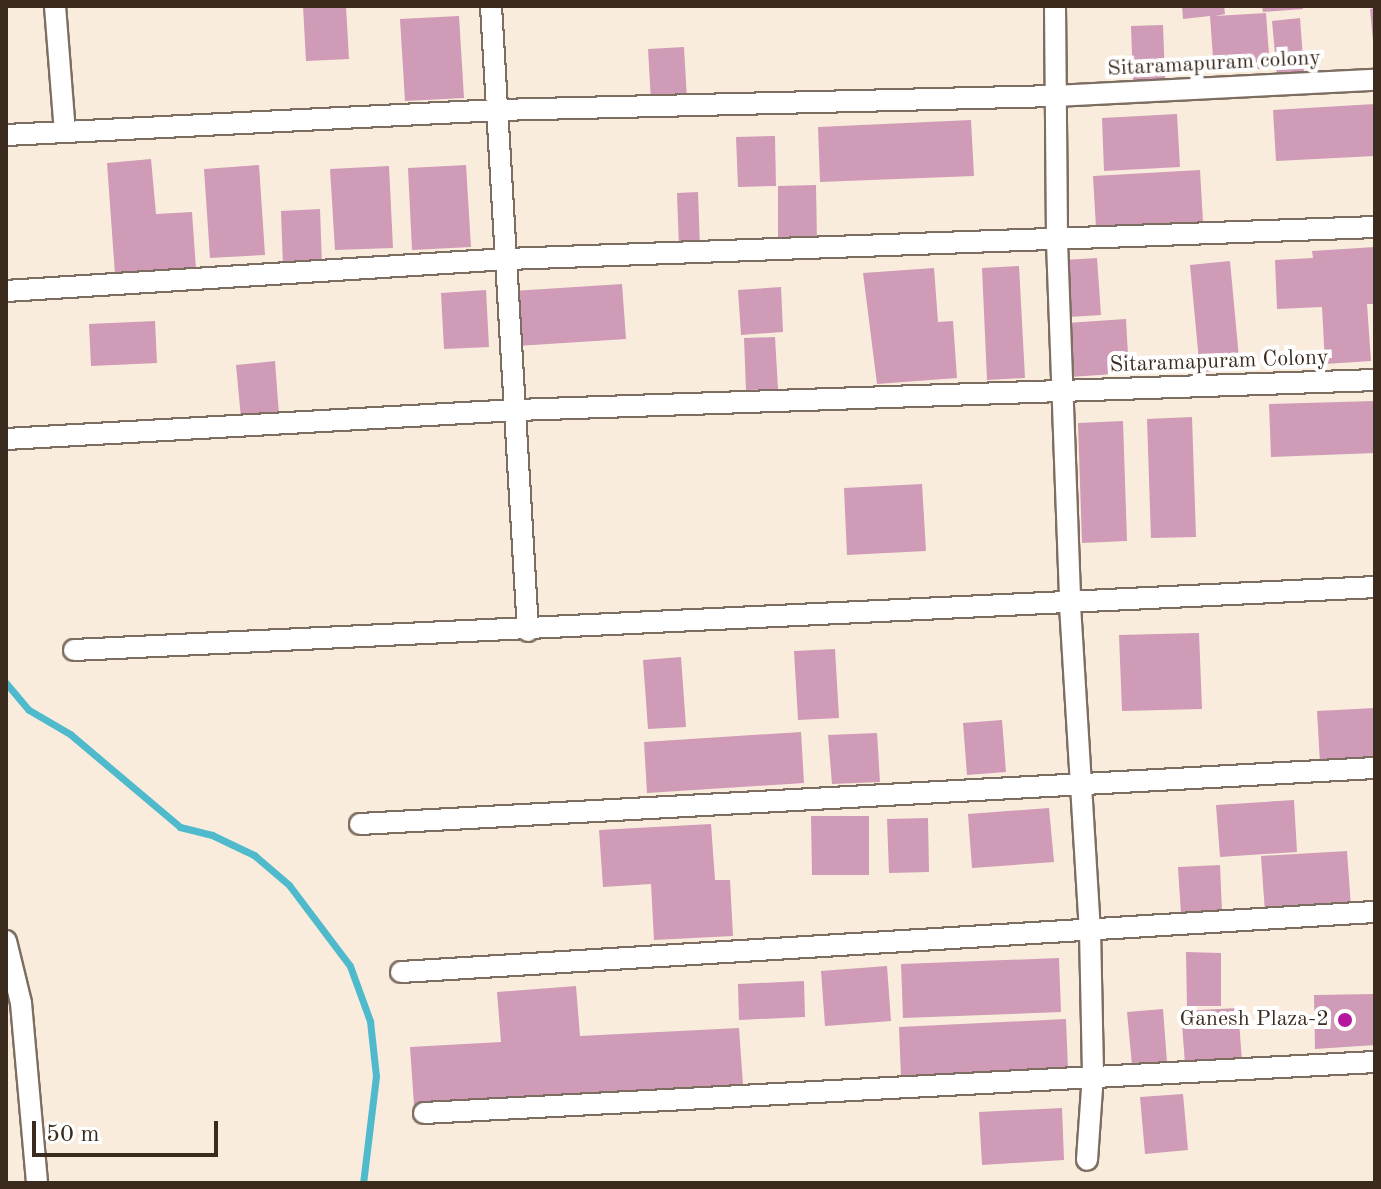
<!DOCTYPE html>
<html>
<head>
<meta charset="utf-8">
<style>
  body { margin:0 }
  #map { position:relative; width:1381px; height:1189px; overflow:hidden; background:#f9ecdd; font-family:"Old Standard TT",serif }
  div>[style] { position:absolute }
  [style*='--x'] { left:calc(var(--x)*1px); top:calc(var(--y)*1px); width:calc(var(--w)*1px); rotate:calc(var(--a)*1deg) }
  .stream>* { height:7px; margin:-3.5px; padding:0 3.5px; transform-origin:3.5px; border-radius:3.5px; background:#50bacd }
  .building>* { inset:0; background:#d09bb6 }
  .roads { filter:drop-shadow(2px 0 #7e6e61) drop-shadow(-2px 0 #7e6e61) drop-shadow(0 2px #7e6e61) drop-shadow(0 -2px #7e6e61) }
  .street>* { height:20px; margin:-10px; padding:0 10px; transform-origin:10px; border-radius:10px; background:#fff }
  .dots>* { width:22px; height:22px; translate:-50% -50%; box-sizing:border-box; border:4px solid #fff; border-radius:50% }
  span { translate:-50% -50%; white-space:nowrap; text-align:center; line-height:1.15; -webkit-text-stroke:8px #fff; paint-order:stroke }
  .street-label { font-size:22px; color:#3b2a1e }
  .poi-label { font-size:22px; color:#3b2a1e }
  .right { translate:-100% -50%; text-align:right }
  .frame { position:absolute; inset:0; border:8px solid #3b2a1e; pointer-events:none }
  .scale { position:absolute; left:32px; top:1121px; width:186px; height:36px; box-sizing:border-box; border:4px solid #3b2a1e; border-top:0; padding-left:10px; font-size:24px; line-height:28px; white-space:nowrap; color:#3b2a1e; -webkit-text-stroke:6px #fff; paint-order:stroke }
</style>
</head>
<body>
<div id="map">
  <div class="stream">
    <div style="--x:6;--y:683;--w:35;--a:50"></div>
    <div style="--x:29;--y:710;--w:48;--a:30.3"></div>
    <div style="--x:70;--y:734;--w:144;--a:40.2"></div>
    <div style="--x:180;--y:827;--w:33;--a:14"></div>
    <div style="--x:212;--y:835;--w:47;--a:25.5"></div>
    <div style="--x:254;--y:855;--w:46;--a:40.6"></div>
    <div style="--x:289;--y:885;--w:101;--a:53"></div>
    <div style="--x:350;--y:966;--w:59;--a:70"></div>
    <div style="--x:370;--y:1021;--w:55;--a:83.8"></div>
    <div style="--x:376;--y:1076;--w:108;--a:96.9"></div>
  </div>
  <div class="building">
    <div style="clip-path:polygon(303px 6px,346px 6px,349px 59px,306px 61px)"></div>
    <div style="clip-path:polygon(1182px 6px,1224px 6px,1225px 14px,1215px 16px,1266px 13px,1270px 68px,1214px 72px,1210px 16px,1183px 19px)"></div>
    <div style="clip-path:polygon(1262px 6px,1302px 6px,1303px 9px,1263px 12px)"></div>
    <div style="clip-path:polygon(1375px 8px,1375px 40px,1373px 41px,1370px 9px)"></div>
    <div style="clip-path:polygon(459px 16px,464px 98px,405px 101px,400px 19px)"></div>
    <div style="clip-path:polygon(1300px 18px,1304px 72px,1277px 75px,1272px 21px)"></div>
    <div style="clip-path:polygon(1163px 25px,1165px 79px,1133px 81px,1131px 26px)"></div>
    <div style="clip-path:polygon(684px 47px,687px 100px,651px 101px,648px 49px)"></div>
    <div style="clip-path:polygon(1375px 104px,1375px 156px,1276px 161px,1273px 110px)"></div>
    <div style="clip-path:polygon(1177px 114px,1180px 167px,1104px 171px,1102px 118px)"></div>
    <div style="clip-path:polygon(971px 120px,974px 176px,820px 182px,818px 127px)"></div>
    <div style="clip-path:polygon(775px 136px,776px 186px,738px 187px,736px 137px)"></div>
    <div style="clip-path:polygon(151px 159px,156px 214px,192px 212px,196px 269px,115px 274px,107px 163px)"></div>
    <div style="clip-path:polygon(259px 165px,265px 255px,210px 258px,204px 169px)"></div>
    <div style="clip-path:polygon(466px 165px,471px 247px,412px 250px,408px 168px)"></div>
    <div style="clip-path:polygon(389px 166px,393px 248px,335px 250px,330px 169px)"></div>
    <div style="clip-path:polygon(1200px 170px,1203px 222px,1096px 228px,1093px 176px)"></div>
    <div style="clip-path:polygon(816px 185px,817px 243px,778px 243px,778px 186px)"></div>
    <div style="clip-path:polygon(698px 192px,700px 247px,679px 248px,677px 193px)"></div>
    <div style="clip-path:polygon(320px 209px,322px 265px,283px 266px,281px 211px)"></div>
    <div style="clip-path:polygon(1375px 247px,1375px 304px,1367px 304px,1371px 361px,1325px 364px,1322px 307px,1277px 309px,1275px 260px,1313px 258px,1312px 251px)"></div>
    <div style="clip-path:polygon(1097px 258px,1101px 315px,1069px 317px,1064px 260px)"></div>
    <div style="clip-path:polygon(1230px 261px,1240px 369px,1200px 372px,1190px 265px)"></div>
    <div style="clip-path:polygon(1019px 266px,1025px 378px,987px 380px,982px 268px)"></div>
    <div style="clip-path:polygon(934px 268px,938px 322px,953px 321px,957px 378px,877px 384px,863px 273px)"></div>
    <div style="clip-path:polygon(622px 284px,626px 339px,517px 346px,513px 291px)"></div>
    <div style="clip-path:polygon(781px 287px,783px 332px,741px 335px,738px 290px)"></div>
    <div style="clip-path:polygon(486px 290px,489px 347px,444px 349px,441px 293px)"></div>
    <div style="clip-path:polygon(1126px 319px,1129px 373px,1070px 377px,1067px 323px)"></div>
    <div style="clip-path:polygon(155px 321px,157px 363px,91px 366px,89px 324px)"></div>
    <div style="clip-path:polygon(775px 337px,778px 389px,746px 390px,744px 338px)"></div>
    <div style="clip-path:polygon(275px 361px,279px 415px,241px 418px,236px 365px)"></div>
    <div style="clip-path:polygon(1375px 401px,1375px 453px,1271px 457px,1269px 404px)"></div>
    <div style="clip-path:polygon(1192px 417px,1196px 537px,1151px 538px,1147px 419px)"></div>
    <div style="clip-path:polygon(1123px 421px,1127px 541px,1082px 543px,1078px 423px)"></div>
    <div style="clip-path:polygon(922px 484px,926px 551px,847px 555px,844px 488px)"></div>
    <div style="clip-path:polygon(1199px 633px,1202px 709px,1122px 711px,1119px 635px)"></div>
    <div style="clip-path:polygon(835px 649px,839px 718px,798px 720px,794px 651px)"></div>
    <div style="clip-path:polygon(681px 657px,686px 727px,648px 729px,643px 660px)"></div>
    <div style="clip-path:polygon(1375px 708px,1375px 760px,1320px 763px,1317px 711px)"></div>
    <div style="clip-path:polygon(1002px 720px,1006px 772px,967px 775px,963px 723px)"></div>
    <div style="clip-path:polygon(801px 732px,804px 783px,647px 793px,644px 742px)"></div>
    <div style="clip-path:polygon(877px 733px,880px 782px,832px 784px,828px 735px)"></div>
    <div style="clip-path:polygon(1294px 800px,1297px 852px,1220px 857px,1216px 805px)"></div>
    <div style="clip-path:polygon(1049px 808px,1054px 862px,972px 868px,968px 814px)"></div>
    <div style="clip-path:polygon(811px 816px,869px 816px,869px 875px,812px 875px)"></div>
    <div style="clip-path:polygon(928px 818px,929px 872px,889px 873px,887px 819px)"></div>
    <div style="clip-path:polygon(711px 824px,715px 880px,730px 880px,733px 936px,654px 940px,651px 884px,603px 887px,599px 830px)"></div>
    <div style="clip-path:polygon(1347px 851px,1351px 907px,1265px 913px,1261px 856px)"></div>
    <div style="clip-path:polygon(1220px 865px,1222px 912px,1181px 914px,1178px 867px)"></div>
    <div style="clip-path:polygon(1186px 952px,1221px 953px,1221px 1006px,1187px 1006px)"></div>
    <div style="clip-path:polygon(1059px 958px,1061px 1012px,903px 1018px,901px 964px)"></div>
    <div style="clip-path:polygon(887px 966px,891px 1021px,825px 1026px,821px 971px)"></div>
    <div style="clip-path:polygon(804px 981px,805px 1017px,739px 1020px,738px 984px)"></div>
    <div style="clip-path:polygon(576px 986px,580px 1036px,739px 1028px,743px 1085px,414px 1105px,410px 1047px,501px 1042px,497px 992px)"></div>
    <div style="clip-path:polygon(1375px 994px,1375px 1045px,1315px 1049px,1314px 995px)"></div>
    <div style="clip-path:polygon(1238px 1008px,1242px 1061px,1185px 1064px,1181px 1011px)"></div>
    <div style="clip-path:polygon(1163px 1009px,1167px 1062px,1132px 1065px,1127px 1012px)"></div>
    <div style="clip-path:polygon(1066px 1019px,1068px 1069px,901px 1077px,899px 1027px)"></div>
    <div style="clip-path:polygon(1183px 1094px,1188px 1150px,1145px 1154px,1140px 1097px)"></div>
    <div style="clip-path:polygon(1062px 1108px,1064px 1160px,982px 1165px,979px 1112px)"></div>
  </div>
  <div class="roads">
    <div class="street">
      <div style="--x:55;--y:6;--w:126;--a:85.5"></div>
      <div style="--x:491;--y:6;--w:626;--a:86.61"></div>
      <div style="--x:1055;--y:6;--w:236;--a:89.5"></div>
      <div style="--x:1057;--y:242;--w:363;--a:87.9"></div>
      <div style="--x:1070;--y:605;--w:326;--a:86.5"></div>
      <div style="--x:1090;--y:930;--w:144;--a:88.8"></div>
      <div style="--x:1093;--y:1074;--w:86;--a:94"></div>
      <div style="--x:6;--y:135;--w:493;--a:-2.9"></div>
      <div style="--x:498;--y:110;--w:557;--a:-1.44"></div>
      <div style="--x:1055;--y:96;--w:320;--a:-2.9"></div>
      <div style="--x:6;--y:291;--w:502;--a:-3.65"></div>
      <div style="--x:507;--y:259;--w:869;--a:-2.11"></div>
      <div style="--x:6;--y:439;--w:512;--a:-3.25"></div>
      <div style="--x:517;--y:410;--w:859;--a:-2"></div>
      <div style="--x:74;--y:650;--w:1303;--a:-2.77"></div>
      <div style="--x:360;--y:824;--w:1017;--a:-3.16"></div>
      <div style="--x:6;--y:941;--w:64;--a:76.4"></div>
      <div style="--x:21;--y:1003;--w:181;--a:84.9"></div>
      <div style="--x:401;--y:972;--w:976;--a:-3.53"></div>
      <div style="--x:424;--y:1113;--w:952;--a:-3.07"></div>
    </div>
  </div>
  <div class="dots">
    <div style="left:1345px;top:1020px;background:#b5179e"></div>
  </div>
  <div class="street-label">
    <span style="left:1214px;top:64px;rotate:-3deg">Sitaramapuram colony</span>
    <span style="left:1219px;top:362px;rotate:-2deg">Sitaramapuram Colony</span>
  </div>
  <div class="poi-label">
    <span class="right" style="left:1329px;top:1020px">Ganesh Plaza-2</span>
  </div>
  <div class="frame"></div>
  <div class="scale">50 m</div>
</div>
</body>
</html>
